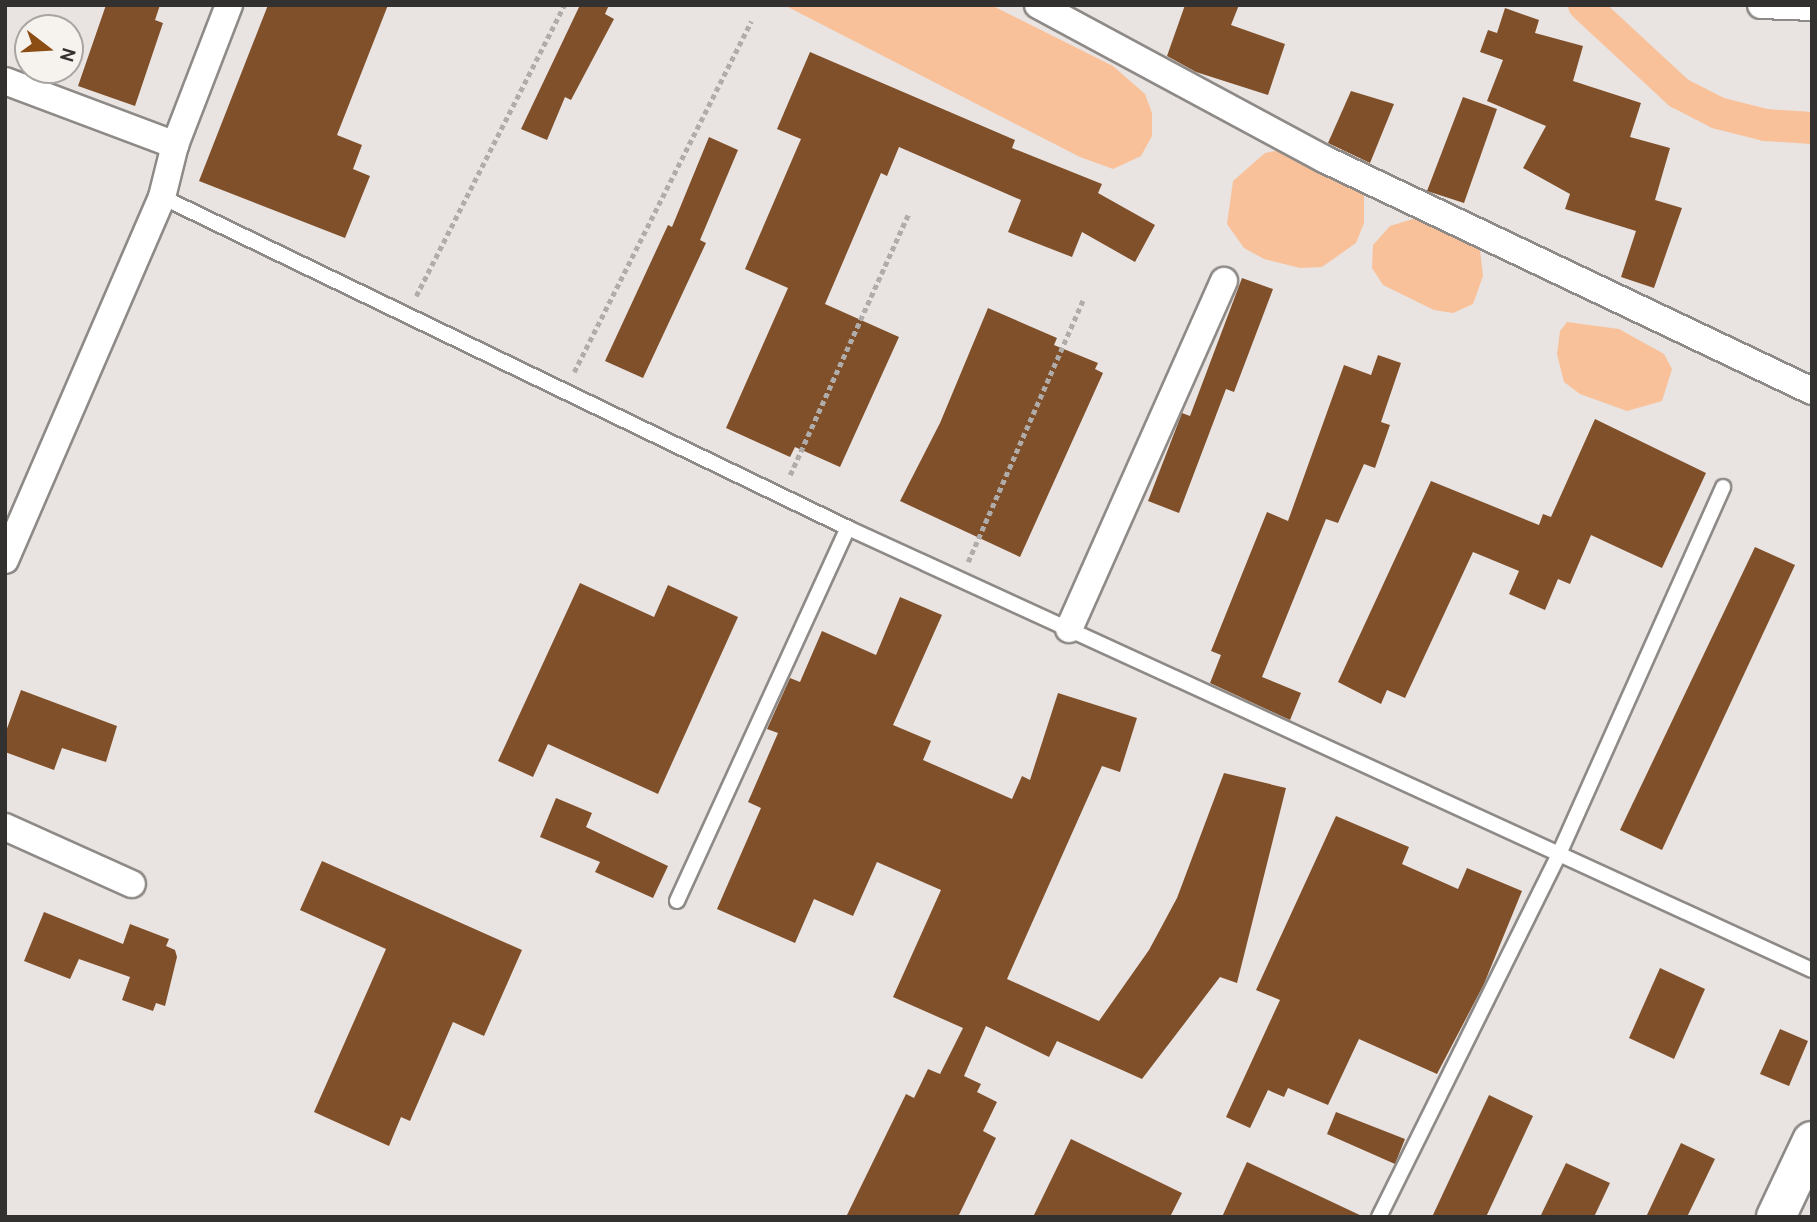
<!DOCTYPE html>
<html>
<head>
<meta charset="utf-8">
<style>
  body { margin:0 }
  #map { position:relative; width:1817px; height:1222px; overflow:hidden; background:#e9e4e1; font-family:Cabin,sans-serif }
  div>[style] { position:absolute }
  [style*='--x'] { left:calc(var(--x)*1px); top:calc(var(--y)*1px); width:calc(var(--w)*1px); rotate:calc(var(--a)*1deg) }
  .water>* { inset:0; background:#f8c19a }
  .canal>* { height:32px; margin:-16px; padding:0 16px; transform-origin:16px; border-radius:16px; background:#f8c19a }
  .building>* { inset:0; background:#80502b }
  .path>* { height:4.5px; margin-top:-2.25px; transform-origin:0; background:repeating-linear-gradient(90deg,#b0aca9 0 5px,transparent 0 8.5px) }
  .roads { filter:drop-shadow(2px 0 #8e8a87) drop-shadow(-2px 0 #8e8a87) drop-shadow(0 2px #8e8a87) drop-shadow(0 -2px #8e8a87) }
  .lane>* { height:14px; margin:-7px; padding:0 7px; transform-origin:7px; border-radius:7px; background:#fff }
  .street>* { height:26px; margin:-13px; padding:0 13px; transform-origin:13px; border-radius:13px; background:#fff }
  .secondary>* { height:38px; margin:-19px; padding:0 19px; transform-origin:19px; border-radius:19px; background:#fff }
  span { translate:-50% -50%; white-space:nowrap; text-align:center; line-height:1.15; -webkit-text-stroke:7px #f6f2ee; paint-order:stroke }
  .frame { position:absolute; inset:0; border:7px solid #333130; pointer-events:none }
  .north { position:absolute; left:14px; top:14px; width:70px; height:70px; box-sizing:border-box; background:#f6f2ee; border:2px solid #a8a5a2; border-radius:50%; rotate:107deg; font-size:19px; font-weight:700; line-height:28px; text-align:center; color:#333130 }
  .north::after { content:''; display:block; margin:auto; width:24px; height:32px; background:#8c4d15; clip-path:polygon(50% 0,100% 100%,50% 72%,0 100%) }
</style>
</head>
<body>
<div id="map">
  <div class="water">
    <div style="clip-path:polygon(784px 5px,991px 5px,1113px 66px,1145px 94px,1152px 113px,1152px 136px,1141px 156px,1113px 169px,1080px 157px)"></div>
    <div style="clip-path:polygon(1285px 149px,1364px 192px,1364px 223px,1356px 243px,1322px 267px,1300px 268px,1264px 259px,1244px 248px,1227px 224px,1233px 181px,1265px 153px)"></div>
    <div style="clip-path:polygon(1413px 219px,1471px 237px,1480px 250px,1483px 276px,1473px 304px,1453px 313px,1434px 310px,1383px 285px,1372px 268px,1373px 245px,1390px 226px)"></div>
    <div style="clip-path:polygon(1567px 322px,1619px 329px,1664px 354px,1672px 369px,1662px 401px,1627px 411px,1580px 394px,1564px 382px,1557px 354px,1560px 331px)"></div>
  </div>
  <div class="canal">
    <div style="--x:1584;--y:5;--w:129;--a:42.8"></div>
    <div style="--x:1679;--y:93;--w:44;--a:27.1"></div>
    <div style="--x:1718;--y:113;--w:49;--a:14.3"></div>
    <div style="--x:1765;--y:125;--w:47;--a:3.7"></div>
  </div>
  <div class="building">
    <div style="clip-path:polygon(106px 5px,160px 5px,155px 20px,163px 23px,135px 106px,78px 86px)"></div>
    <div style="clip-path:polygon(268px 5px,388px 5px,337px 135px,362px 145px,353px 169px,370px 176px,345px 238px,199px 181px)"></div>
    <div style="clip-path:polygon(580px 5px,609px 5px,605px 14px,614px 19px,571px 100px,565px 97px,547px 140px,521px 129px)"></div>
    <div style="clip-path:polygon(1185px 5px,1239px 5px,1231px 25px,1285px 44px,1268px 95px,1196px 72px,1167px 56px)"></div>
    <div style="clip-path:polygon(1505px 8px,1539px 20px,1535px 33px,1583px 46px,1573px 81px,1641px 103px,1630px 137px,1670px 148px,1655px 200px,1682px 208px,1654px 288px,1621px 277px,1636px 231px,1565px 209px,1570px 194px,1523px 168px,1546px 126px,1487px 101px,1503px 60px,1480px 52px,1488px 30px,1497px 33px)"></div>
    <div style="clip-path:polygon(810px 52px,1015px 140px,1012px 148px,1102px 184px,1098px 193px,1155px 225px,1135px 262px,1082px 232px,1072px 257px,1008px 232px,1021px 200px,899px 147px,887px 176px,881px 173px,825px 304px,899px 337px,840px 467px,795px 447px,790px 457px,726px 428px,788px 288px,745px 269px,801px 139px,777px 129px)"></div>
    <div style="clip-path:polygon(1351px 91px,1394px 104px,1370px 163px,1328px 143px)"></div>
    <div style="clip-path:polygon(1463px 97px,1497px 109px,1464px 203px,1427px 191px)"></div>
    <div style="clip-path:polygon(709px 137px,738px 150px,700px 240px,706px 243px,643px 378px,605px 361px,668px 225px,672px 227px)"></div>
    <div style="clip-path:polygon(1242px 278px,1273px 289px,1234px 392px,1226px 389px,1179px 513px,1148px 501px,1182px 413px,1190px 416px)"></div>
    <div style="clip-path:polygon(988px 308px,1057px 338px,1054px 345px,1098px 363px,1095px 369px,1103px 373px,1020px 557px,900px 501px,940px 423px)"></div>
    <div style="clip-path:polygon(1378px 355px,1401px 363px,1381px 422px,1390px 425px,1375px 468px,1364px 464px,1338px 523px,1326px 519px,1262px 677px,1301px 693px,1290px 720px,1210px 683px,1221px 655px,1211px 651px,1267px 512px,1288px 521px,1344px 365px,1371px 375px)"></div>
    <div style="clip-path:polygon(1595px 419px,1706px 473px,1662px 568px,1591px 535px,1570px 584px,1558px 579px,1545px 610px,1509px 594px,1519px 571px,1473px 552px,1405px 698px,1387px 690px,1381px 704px,1338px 682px,1431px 481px,1539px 525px,1543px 514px,1551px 517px)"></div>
    <div style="clip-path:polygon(1755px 547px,1795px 565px,1662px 850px,1620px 830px)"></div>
    <div style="clip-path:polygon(580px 583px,654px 617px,668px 585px,738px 617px,658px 794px,548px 744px,533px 777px,498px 761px)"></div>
    <div style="clip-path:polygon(900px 597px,942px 615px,893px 725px,931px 741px,923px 760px,1012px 799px,1022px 776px,1030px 780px,1058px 693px,1137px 718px,1120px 772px,1102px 766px,1007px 979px,1099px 1021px,1149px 950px,1177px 898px,1224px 773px,1286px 788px,1237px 983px,1220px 977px,1142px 1079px,1057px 1041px,1049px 1057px,986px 1026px,964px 1076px,981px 1084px,977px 1092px,997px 1102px,983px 1131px,996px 1138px,958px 1217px,846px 1217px,906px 1094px,914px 1098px,928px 1069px,940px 1074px,963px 1028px,893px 997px,941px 890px,877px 862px,853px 916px,814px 899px,795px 943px,717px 909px,761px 808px,748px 802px,778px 733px,767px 729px,790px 678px,800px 682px,822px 631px,876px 655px)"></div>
    <div style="clip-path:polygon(21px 690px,117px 726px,106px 762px,62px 748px,54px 770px,5px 752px,5px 734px)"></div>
    <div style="clip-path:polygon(556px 798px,592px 813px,586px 827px,668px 866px,653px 898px,595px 872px,600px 862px,540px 837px)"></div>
    <div style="clip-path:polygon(1336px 816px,1409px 847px,1402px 864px,1458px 889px,1467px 868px,1522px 891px,1484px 984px,1437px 1074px,1359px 1039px,1328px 1105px,1288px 1088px,1284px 1097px,1268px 1090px,1250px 1128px,1226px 1117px,1280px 1000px,1256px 990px)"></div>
    <div style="clip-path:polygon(322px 861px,522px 950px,484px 1036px,453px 1022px,410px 1121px,401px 1117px,389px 1146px,314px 1112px,386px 949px,300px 910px)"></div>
    <div style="clip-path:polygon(44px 912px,123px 944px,130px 924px,169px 939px,166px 946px,175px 950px,177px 957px,165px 1006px,156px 1003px,153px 1011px,122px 1000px,130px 977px,79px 959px,70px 979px,24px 961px)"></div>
    <div style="clip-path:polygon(1660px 968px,1705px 989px,1674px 1059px,1629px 1038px)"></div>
    <div style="clip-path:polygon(1780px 1029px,1808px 1041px,1789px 1086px,1760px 1074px)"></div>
    <div style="clip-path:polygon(1489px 1095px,1533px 1116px,1486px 1217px,1432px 1217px)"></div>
    <div style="clip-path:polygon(1336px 1112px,1405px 1139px,1395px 1164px,1327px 1134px)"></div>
    <div style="clip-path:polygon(1071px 1139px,1182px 1193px,1170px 1217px,1033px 1217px)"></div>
    <div style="clip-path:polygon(1681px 1143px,1715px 1159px,1687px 1217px,1646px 1217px)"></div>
    <div style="clip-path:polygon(1247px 1162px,1364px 1217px,1222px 1217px)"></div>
    <div style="clip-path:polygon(1566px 1163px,1610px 1183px,1594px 1217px,1540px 1217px)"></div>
  </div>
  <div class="path">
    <div style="--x:416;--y:296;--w:326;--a:-63"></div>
    <div style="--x:574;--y:372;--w:393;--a:-63.2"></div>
    <div style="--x:790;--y:475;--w:286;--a:-65.6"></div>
    <div style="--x:968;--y:562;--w:286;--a:-66.3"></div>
  </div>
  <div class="roads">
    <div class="lane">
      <div style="--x:162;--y:197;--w:762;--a:25.76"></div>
      <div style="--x:848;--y:528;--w:1060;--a:24.63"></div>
      <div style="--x:677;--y:901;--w:410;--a:-65.4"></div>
      <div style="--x:1379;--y:1217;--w:405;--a:-63.6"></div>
      <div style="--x:1559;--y:854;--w:402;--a:-65.9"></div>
    </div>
    <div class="street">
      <div style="--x:1038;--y:5;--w:325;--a:28.3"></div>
      <div style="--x:1324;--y:159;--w:540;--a:25.43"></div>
      <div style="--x:1761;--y:5;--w:51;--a:2.2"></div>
      <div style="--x:5;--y:81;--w:182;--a:20.6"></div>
      <div style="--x:5;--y:560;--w:395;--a:-66.6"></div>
      <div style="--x:162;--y:197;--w:54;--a:-76"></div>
      <div style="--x:175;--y:145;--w:150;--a:-68.9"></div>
      <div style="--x:1069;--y:629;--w:381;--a:-66"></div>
      <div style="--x:5;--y:827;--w:139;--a:24.2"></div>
    </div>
    <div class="secondary">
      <div style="--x:1776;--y:1217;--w:84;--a:-64.7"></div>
    </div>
  </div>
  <div class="frame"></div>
  <div class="north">N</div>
</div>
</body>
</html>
